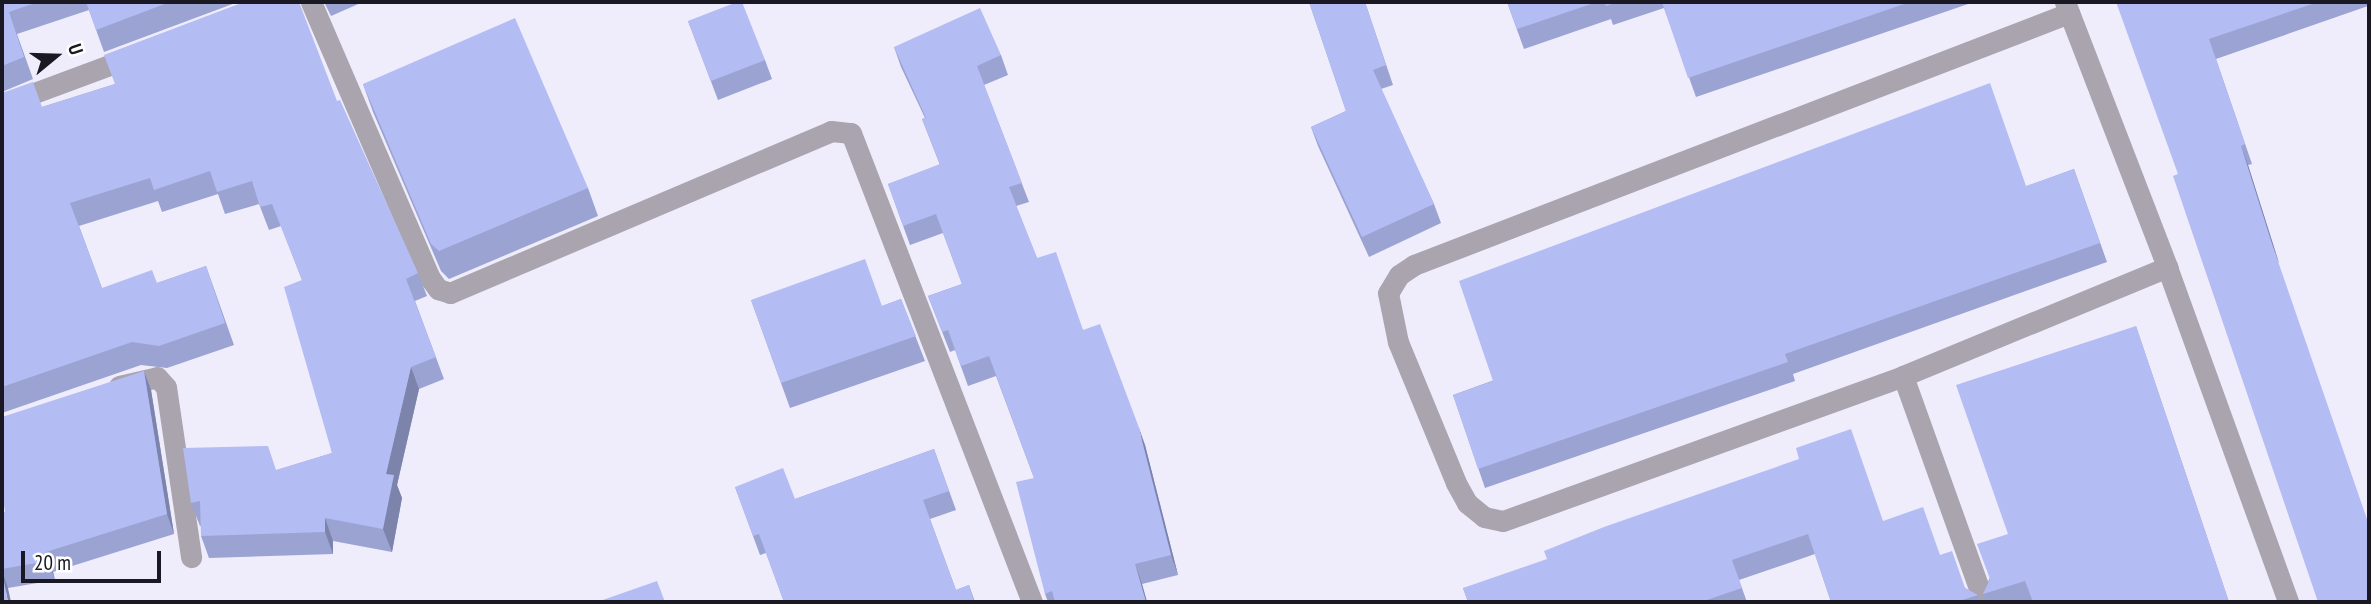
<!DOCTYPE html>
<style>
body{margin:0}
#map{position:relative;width:2371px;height:604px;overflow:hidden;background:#efecfc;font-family:"PT Sans Narrow",sans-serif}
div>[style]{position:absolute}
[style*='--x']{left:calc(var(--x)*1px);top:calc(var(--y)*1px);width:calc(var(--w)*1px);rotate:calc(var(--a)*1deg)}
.minor>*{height:21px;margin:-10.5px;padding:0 10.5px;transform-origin:10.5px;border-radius:10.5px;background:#aaa4ae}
.wall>*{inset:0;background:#9aa3d2}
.shaded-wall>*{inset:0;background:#7d84ab}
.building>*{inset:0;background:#b3bdf4}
span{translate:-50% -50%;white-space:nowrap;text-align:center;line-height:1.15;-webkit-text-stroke:5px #fff;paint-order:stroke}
.frame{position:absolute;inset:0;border:4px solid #1a1822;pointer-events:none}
.north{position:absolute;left:21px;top:21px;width:70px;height:70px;-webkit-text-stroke:5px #fff;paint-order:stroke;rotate:71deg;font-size:19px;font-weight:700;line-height:28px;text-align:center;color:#1a1822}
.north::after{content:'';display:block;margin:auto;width:24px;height:32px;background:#1a1822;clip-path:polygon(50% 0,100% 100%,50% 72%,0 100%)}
.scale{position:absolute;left:21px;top:551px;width:140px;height:32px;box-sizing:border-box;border:4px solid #1a1822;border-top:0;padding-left:9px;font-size:21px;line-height:24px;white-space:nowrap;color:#1a1822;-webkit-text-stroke:5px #fff;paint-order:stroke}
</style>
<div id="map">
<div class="minor">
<i style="--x:311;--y:2;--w:301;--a:66.7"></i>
<i style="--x:430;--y:278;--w:14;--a:54"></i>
<i style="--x:438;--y:289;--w:13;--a:18"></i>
<i style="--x:450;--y:293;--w:414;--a:-23"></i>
<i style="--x:831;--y:131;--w:20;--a:6"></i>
<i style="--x:851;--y:133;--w:503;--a:68.9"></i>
<i style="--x:2065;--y:2;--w:284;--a:68.9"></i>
<i style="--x:2167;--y:267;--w:356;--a:70.1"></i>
<i style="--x:2069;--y:13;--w:702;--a:158.96"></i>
<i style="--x:1414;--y:265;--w:18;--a:146"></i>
<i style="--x:1399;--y:275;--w:21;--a:121"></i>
<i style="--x:1388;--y:293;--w:50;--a:78.5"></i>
<i style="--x:1398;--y:342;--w:152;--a:67.6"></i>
<i style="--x:1456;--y:483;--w:23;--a:61"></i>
<i style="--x:1467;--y:503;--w:22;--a:39"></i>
<i style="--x:1484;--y:517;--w:19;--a:12"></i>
<i style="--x:1503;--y:521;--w:425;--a:-19.9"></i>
<i style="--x:1903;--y:376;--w:286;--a:-22.4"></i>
<i style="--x:2;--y:105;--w:141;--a:-20.4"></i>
<i style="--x:1903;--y:376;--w:240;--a:70.3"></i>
<i style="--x:119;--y:386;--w:39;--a:-13"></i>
<i style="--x:157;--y:377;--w:13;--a:48"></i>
<i style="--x:166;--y:387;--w:172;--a:81.6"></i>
</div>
<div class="wall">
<i style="clip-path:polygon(2px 2px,238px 2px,104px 52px,89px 10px,17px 34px,33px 79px,2px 92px)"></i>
<i style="clip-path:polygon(324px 2px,363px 2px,331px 16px)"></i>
<i style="clip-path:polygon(1309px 2px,1365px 2px,1393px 85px,1381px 89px,1434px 204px,1441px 223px,1369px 257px,1318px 146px,1311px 127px,1346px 111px)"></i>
<i style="clip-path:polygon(1507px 2px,1974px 2px,1696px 97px,1664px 8px,1613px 25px,1611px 19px,1524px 49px)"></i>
<i style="clip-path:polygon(2116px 2px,2367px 2px,2368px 6px,2216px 59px,2252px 164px,2248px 165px,2279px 263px)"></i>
<i style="clip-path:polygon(688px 21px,765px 60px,772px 79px,718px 100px)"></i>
<i style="clip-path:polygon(894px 47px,1001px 55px,1008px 75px,984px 85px,1029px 202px,1016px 206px,1037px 258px,1083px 330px,1145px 445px,1178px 575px,1142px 584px,1147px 602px,1048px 602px,1045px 594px,1034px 478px,996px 376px,968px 386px,955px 350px,950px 352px,928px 296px,962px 284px,943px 233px,910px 245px,888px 184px,940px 165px,922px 119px,925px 118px,901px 67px)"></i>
<i style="clip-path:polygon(115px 84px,337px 101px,418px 273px,427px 296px,415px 301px,444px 379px,419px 389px,397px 485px,402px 498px,392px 552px,333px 541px,333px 554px,209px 558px,201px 536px,201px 526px,200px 526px,191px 503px,277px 470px,332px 453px,302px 280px,281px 226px,269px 230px,259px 204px,225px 214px,218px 194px,162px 212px,158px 201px,79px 226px,102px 288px,157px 283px,206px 266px,234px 345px,167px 368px,141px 365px,2px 413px,2px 93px,42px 107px)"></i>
<i style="clip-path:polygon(363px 84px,588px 188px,598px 216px,449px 279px,441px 271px,373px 112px)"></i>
<i style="clip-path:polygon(2074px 169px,2107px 262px,1793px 374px,1795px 381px,1485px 488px,1453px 395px)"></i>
<i style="clip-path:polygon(901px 299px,925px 361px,790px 408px,751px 300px,882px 306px)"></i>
<i style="clip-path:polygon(2136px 326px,2229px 602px,2033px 602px,2032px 600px,2026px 602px,1986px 602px,1983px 594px,2008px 534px)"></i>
<i style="clip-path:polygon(144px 371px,151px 390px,174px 534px,53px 572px,55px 580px,8px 588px,2px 602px,2px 513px,5px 512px)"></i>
<i style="clip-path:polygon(934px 449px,956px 510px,930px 519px,956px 590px,969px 585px,975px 602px,784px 602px,766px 553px,760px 555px,735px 487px,795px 499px)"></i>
<i style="clip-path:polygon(1883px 521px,1940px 555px,1965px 588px,1978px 595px,1981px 602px,1831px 602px,1815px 554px,1739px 580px,1747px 602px,1468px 602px,1463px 588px)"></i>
</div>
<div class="shaded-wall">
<i style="clip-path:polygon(2241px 146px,2248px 165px,2279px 263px,2272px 244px)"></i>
<i style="clip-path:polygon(411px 367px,419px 389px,397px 485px,402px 498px,392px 552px,383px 529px,386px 474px)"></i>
<i style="clip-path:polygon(144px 371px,151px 390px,174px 534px,167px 514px)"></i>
<i style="clip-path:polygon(1138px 425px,1145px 445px,1178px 575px,1171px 555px)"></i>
<i style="clip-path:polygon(325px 518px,333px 541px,333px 554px,325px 532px)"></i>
<i style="clip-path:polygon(46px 552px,53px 572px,55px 580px,48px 561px)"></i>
<i style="clip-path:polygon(1135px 564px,1142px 584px,1147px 602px,1146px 602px)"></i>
<i style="clip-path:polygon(2px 571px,8px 588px,11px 602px,8px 602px)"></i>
</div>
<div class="building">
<i style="clip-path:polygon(2px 2px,38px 2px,9px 12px,24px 57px,2px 66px)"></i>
<i style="clip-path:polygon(86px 2px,170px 2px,96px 30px)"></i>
<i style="clip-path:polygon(244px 2px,299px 2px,337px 101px,340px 100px,418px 273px,406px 279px,436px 357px,411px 367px,386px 474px,394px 475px,383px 529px,325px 518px,325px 532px,201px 536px,200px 501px,191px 503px,183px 448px,268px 446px,276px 470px,332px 453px,284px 287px,302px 280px,272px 204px,260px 207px,252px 181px,217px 192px,210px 171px,154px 190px,150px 178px,70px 203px,102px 288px,152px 270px,157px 283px,206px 266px,225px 323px,159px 346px,132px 342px,2px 387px,2px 93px,33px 82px,42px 107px,115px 84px,104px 55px)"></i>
<i style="clip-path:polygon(737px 2px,742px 2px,765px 60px,711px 81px,688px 21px)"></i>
<i style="clip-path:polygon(1309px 2px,1365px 2px,1386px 65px,1373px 70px,1434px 204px,1362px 237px,1311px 127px,1346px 111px)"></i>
<i style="clip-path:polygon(1507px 2px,1597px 2px,1517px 29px)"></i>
<i style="clip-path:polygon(1605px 2px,1618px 2px,1606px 6px)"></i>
<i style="clip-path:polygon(1662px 2px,1910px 2px,1688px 78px)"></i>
<i style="clip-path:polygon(2116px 2px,2318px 2px,2209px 39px,2245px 144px,2241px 146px,2272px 244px,2369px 525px,2369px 602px,2318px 602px,2173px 176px,2178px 174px)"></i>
<i style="clip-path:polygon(980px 8px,1001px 55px,977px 66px,1022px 183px,1009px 187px,1037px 258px,1056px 252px,1083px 330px,1100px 324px,1138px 425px,1171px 555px,1135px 564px,1146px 602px,1055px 602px,1052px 591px,1045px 594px,1016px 482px,1034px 478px,989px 356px,961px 366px,948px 330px,942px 332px,928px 296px,962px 284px,936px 214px,903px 226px,888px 184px,940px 164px,922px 119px,926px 118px,894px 47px)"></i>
<i style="clip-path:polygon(515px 18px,588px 188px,439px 251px,431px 244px,363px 84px)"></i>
<i style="clip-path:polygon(1990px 83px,2026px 186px,2074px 169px,2100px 243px,1785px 354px,1788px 362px,1478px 469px,1453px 395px,1493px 381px,1459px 281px)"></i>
<i style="clip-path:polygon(865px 259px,882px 306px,901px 299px,916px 336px,781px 383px,751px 300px)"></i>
<i style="clip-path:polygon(2136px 326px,2229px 602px,2033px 602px,2025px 581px,1983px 594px,1990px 579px,1977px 544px,2008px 534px,1956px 385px)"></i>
<i style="clip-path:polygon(144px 371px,167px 514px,46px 552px,48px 561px,2px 569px,2px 513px,5px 512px,2px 490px,2px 417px)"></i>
<i style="clip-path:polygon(1851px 429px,1883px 521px,1923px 507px,1940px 555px,1952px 551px,1965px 588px,1978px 595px,1956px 602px,1831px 602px,1808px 534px,1732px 560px,1742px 588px,1701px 602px,1692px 602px,1691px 600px,1684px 602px,1468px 602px,1463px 588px,1547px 559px,1544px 551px,1604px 527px,1799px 459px,1796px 448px)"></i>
<i style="clip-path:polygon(934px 449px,949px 491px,923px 500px,956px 590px,969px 585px,974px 602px,784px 602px,759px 534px,753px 536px,735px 487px,783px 468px,795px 499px)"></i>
<i style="clip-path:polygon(2px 573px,8px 602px,2px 602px)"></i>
<i style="clip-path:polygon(657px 581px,665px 602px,597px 602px)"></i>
</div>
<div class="frame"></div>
<div class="north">U</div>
<div class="scale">20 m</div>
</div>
